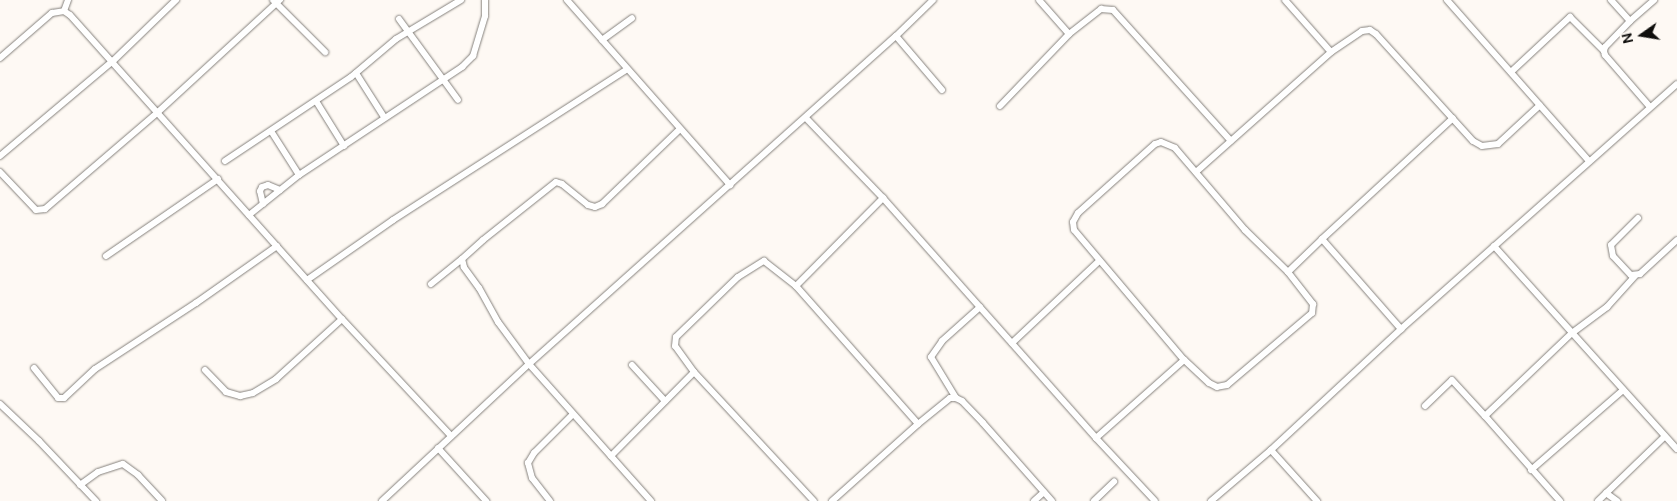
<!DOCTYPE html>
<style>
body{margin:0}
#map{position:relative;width:1677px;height:501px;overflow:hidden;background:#fef9f4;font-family:"DM Sans",sans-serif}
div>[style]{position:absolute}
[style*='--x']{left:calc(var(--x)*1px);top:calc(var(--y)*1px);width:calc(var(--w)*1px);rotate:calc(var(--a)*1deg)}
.roads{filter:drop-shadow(0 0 1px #85817c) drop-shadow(0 0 1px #85817c)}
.minor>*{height:6px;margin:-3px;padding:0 3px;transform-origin:3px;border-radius:3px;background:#fff}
span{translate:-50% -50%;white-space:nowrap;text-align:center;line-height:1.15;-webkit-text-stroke:4px #fef9f4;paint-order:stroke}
.north{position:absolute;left:1617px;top:10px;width:50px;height:50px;-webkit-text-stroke:4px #fef9f4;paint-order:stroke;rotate:257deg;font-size:14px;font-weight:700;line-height:20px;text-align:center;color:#0f0e0c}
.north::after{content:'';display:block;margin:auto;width:18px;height:22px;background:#0f0e0c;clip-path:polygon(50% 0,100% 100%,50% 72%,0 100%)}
</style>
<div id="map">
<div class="roads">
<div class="minor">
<i style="--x:273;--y:0;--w:74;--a:45"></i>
<i style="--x:567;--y:0;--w:247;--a:48.6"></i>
<i style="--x:1285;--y:0;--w:69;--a:48.5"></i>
<i style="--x:1447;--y:0;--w:215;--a:48.6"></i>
<i style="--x:1611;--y:0;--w:28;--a:48"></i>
<i style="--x:64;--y:11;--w:12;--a:-70"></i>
<i style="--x:399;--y:19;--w:100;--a:53.9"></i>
<i style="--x:1069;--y:34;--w:41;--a:-38"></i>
<i style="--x:1101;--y:9;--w:12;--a:5"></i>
<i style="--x:1113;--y:10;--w:176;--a:48"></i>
<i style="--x:896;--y:36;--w:71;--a:49.6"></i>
<i style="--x:602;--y:40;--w:37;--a:-36"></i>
<i style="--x:0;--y:58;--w:69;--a:-40.9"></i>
<i style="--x:52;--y:13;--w:12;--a:-9"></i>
<i style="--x:64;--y:11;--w:7;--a:34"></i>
<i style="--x:70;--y:15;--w:408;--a:48.2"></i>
<i style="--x:342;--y:319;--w:160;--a:47"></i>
<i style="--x:1511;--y:72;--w:81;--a:-43"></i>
<i style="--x:1570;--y:17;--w:48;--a:45"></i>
<i style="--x:356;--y:73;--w:52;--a:57.5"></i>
<i style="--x:316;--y:101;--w:53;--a:58.1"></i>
<i style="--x:1000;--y:106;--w:100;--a:-46.2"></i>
<i style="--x:1069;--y:34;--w:45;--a:-131.4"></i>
<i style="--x:1650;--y:107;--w:69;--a:-130.9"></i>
<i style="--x:1605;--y:55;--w:4;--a:-104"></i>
<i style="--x:1604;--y:51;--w:4;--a:-76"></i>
<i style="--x:1605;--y:47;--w:36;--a:-46"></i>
<i style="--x:1630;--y:21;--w:32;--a:-41"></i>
<i style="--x:806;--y:118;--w:111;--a:46.1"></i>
<i style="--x:883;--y:198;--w:321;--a:48.4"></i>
<i style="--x:1096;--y:438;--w:86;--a:46.9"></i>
<i style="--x:271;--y:131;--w:52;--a:57.5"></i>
<i style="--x:1161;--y:142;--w:15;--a:23"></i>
<i style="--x:1175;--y:148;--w:108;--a:49.5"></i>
<i style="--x:1245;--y:230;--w:60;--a:44.3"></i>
<i style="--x:1288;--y:272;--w:41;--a:52"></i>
<i style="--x:1313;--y:304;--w:9;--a:96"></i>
<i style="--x:1312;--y:313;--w:111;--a:139.7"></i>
<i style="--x:1227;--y:385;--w:10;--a:169"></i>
<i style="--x:1217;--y:387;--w:9;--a:-153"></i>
<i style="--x:1209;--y:383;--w:34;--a:-137"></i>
<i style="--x:1184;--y:360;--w:170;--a:-130.2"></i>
<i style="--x:1074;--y:230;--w:8;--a:-97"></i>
<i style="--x:1073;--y:222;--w:10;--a:-61"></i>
<i style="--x:1078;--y:213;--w:103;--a:-41.9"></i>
<i style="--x:1155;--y:144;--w:6;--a:-18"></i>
<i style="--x:0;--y:156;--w:148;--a:-40.1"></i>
<i style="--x:113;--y:61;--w:88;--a:-44.1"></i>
<i style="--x:225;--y:161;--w:151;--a:-33.7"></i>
<i style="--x:351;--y:77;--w:59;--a:-40.2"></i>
<i style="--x:396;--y:39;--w:76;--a:-31"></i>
<i style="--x:0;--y:172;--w:52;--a:46.5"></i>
<i style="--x:36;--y:210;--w:9;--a:-6"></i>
<i style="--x:45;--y:209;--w:149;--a:-40.6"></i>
<i style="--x:158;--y:112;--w:166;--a:-42.6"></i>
<i style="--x:1196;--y:172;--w:181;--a:-41.6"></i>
<i style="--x:1331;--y:52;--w:37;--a:-34"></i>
<i style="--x:1362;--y:31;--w:8;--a:-7"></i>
<i style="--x:1370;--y:30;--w:7;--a:34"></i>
<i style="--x:1376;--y:34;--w:144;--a:47.8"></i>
<i style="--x:1473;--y:141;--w:10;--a:29"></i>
<i style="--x:1482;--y:146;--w:16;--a:-7"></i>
<i style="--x:1498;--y:144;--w:57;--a:-42.9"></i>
<i style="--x:263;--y:204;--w:13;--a:-103"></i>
<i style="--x:260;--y:191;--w:4;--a:-63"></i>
<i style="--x:262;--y:187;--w:6;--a:-18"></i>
<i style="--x:268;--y:185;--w:13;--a:23"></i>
<i style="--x:249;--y:215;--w:64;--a:-38.7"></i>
<i style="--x:299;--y:175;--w:196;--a:-33.5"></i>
<i style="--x:462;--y:67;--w:16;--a:-45"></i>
<i style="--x:473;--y:56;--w:42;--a:-73.3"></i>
<i style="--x:485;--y:16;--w:16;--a:-90"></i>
<i style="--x:1638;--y:218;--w:38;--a:135"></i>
<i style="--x:1611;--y:245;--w:11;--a:80"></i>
<i style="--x:1613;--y:256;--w:26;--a:47"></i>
<i style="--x:1631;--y:275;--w:9;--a:-6"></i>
<i style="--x:1640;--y:274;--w:50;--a:-42.6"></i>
<i style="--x:1322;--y:239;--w:178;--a:-42.7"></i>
<i style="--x:1494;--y:246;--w:273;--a:48"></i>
<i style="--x:106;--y:256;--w:136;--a:-34.5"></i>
<i style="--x:1288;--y:272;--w:47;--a:-44.1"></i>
<i style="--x:1322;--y:239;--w:120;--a:48.7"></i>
<i style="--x:307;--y:280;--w:105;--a:-34.9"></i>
<i style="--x:393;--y:220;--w:278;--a:-32.8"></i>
<i style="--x:431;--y:284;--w:40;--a:-39"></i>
<i style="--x:796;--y:286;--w:124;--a:-45.3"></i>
<i style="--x:1012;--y:343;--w:120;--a:-43.3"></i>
<i style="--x:632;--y:365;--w:49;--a:47.5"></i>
<i style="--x:34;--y:368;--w:38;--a:51"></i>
<i style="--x:58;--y:398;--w:6;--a:0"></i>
<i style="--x:64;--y:398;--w:42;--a:-43.1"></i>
<i style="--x:95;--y:369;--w:121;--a:-33.2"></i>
<i style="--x:196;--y:303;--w:99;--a:-35.1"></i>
<i style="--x:205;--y:370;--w:30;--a:46"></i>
<i style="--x:226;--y:392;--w:15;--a:16"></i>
<i style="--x:240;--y:396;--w:13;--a:-13"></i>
<i style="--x:253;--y:393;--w:27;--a:-31"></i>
<i style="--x:276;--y:379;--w:89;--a:-42.3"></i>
<i style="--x:694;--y:372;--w:32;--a:-126"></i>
<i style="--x:675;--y:346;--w:9;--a:-84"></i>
<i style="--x:676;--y:337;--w:86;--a:-44.1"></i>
<i style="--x:738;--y:277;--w:31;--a:-32"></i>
<i style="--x:764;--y:261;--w:41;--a:38"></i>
<i style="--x:796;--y:286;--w:184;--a:48.5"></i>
<i style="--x:956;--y:398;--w:48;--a:-121.4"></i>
<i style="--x:931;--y:357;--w:19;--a:-55"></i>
<i style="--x:942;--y:341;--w:51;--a:-41.8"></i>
<i style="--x:0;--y:404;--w:54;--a:43.5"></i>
<i style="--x:39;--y:441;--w:83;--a:46.5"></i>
<i style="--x:1425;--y:406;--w:37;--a:-44"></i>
<i style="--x:1452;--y:380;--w:49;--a:47.5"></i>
<i style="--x:1096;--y:438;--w:118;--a:-41.6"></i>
<i style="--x:438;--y:448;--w:72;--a:47.8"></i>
<i style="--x:1271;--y:450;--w:69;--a:48"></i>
<i style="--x:611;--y:456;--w:118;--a:-45.3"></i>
<i style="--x:694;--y:372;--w:176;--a:47.1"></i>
<i style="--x:1531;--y:470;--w:122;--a:-41"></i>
<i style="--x:80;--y:485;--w:22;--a:-36"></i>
<i style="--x:98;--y:472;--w:26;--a:-18"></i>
<i style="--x:123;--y:464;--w:19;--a:36"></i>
<i style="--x:138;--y:475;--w:35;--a:47"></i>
<i style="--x:1606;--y:493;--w:14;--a:36"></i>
<i style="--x:382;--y:501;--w:201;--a:-43"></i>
<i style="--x:529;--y:364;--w:492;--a:-41.8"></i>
<i style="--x:896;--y:36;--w:52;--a:-44.2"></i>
<i style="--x:550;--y:501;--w:29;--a:-128"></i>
<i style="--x:532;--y:478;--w:16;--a:-105"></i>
<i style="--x:528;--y:463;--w:12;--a:-59"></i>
<i style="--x:534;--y:453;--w:54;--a:-45"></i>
<i style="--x:651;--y:501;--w:183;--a:-131.7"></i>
<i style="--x:529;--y:364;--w:52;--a:-126.4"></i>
<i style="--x:498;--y:322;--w:39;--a:-119"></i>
<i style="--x:479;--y:288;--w:26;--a:-126"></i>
<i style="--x:464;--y:267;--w:8;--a:-104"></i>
<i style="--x:462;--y:259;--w:28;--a:-42"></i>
<i style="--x:483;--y:240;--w:93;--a:-38.5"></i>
<i style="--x:556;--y:182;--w:6;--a:18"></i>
<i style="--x:562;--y:184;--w:33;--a:39"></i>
<i style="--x:588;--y:205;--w:7;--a:16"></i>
<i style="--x:595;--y:207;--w:8;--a:-23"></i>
<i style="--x:602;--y:204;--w:108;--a:-43.9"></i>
<i style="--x:832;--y:501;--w:115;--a:-41.8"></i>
<i style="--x:918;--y:424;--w:41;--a:-39.1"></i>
<i style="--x:950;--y:398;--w:6;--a:0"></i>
<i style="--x:956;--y:398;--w:7;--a:27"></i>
<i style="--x:962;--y:401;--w:30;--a:46"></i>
<i style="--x:983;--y:423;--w:104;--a:48.5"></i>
<i style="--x:1034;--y:501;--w:13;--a:-42"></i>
<i style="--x:1094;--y:501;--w:28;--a:-44"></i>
<i style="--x:1211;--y:501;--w:79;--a:-40.4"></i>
<i style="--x:1271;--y:450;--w:178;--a:-42.9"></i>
<i style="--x:1401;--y:329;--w:369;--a:-41.6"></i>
<i style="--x:1560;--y:501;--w:113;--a:-131.4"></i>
<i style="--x:1485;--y:416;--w:120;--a:-43.7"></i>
<i style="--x:1572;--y:333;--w:44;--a:-36.6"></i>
<i style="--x:1607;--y:307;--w:42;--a:-47.9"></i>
<i style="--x:1598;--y:501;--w:93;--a:-44.1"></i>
</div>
</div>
<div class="north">N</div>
</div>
